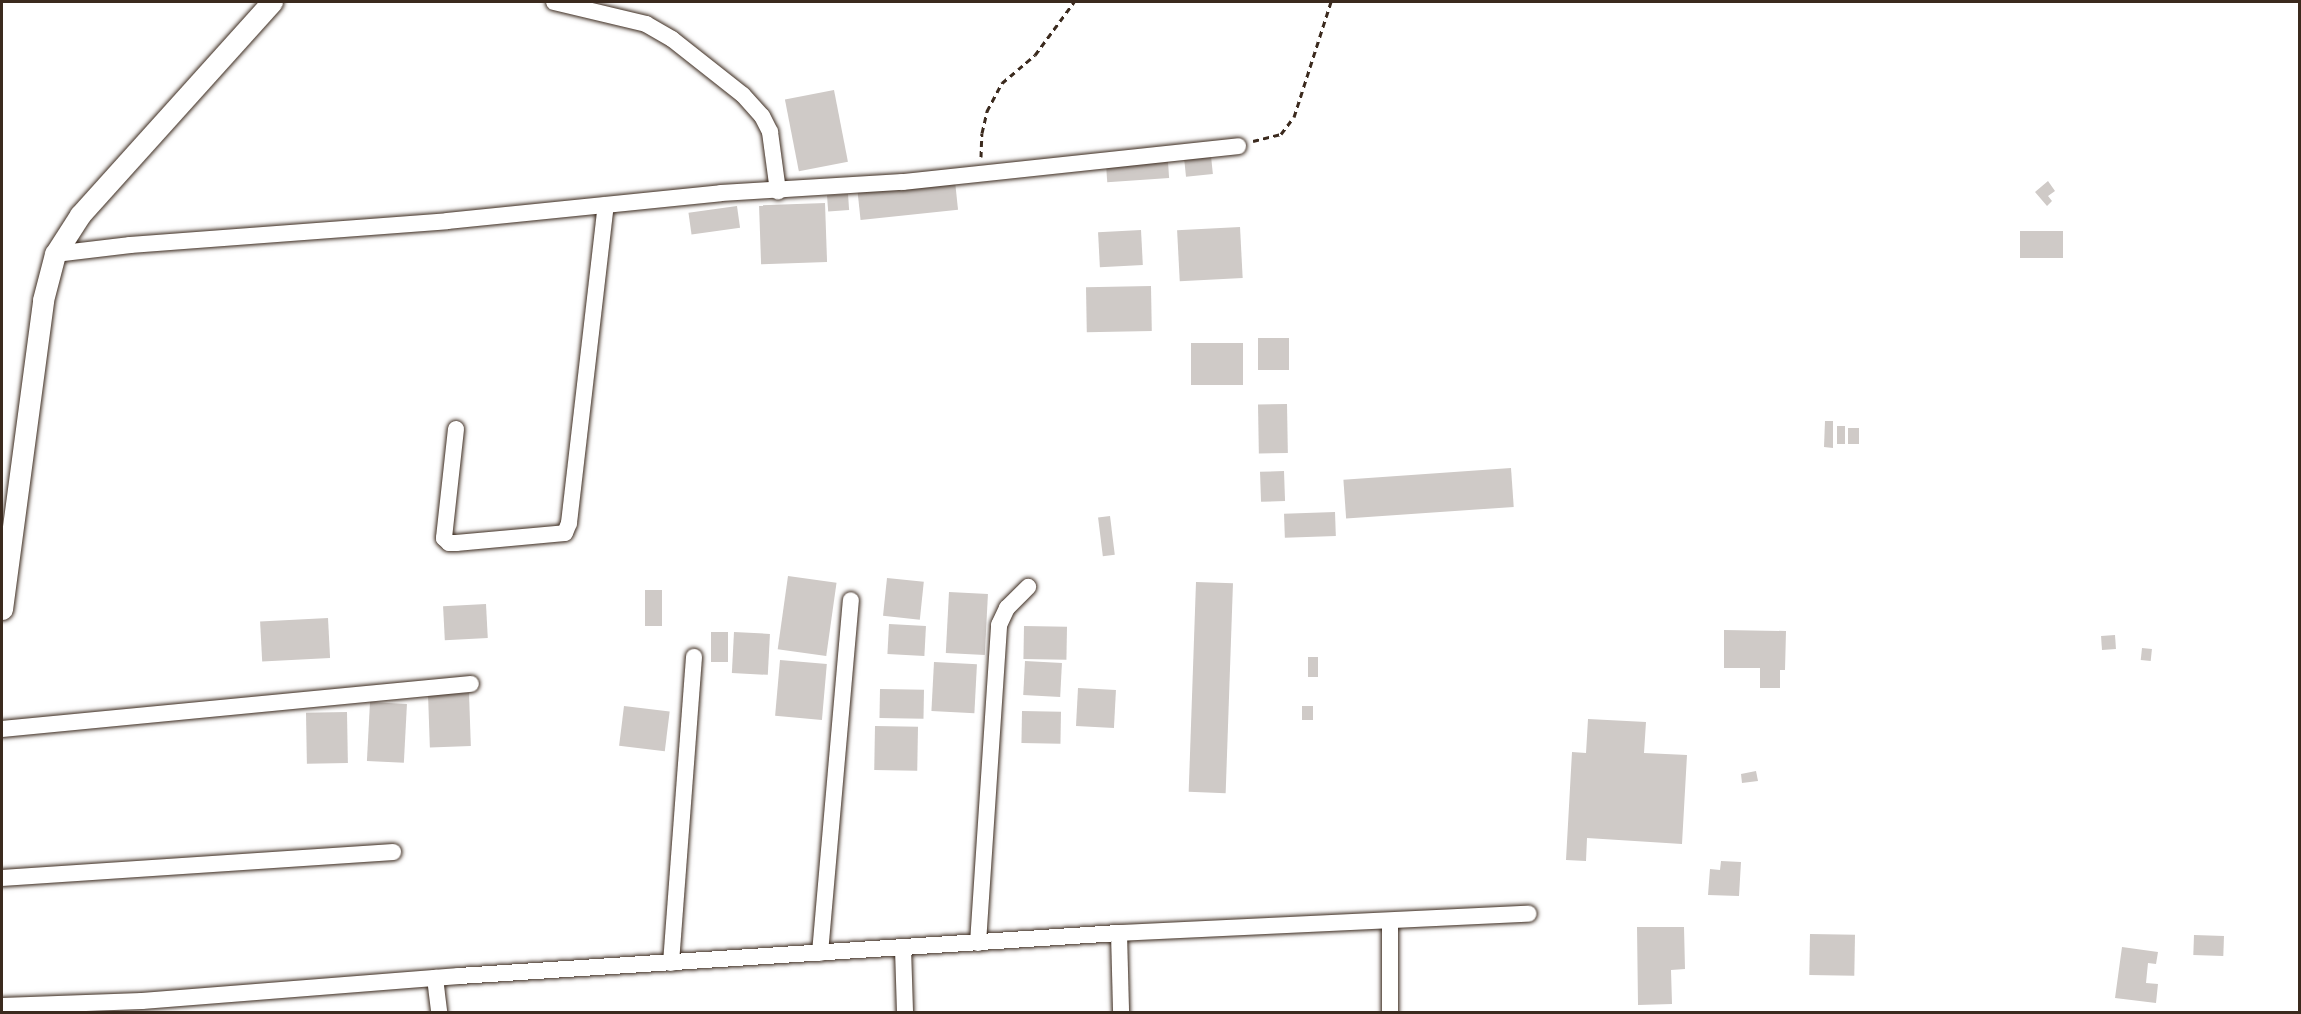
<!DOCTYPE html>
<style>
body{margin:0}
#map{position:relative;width:2301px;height:1014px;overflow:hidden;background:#fff;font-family:Pangolin,sans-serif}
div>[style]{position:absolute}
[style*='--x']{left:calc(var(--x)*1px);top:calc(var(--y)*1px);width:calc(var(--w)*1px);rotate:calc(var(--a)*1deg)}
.building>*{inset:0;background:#cfcac7;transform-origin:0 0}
.path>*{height:3px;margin-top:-1.5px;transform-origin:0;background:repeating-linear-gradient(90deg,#3b2a1e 0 6px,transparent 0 10.5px)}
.roads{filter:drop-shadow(0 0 2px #3b2a1e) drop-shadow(0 0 2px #3b2a1e)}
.minor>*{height:16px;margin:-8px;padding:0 8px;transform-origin:8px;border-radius:8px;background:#fff}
.tertiary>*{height:21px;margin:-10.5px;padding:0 10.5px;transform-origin:10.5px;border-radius:10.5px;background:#fff}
span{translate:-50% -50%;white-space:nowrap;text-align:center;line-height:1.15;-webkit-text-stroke:6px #fff;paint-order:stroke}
.frame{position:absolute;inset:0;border:3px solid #3b2a1e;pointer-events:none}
</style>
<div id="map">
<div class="building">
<i style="left:834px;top:90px;width:73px;height:50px;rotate:79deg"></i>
<i style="left:1211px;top:156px;width:18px;height:27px;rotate:84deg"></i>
<i style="left:1168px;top:162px;width:16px;height:62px;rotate:86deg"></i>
<i style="left:955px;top:181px;width:29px;height:98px;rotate:84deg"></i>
<i style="clip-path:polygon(2048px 181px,2055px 191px,2048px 196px,2052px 201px,2047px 206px,2035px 192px)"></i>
<i style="left:848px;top:194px;width:16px;height:21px;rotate:86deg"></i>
<i style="left:825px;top:203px;width:59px;height:66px;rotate:88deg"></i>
<i style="left:737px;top:206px;width:22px;height:49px;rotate:82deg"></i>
<i style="left:1240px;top:227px;width:51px;height:63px;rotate:87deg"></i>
<i style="left:1141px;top:230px;width:35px;height:43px;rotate:87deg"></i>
<i style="left:2020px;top:231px;width:43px;height:27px"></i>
<i style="left:1151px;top:286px;width:45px;height:65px;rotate:89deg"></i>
<i style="left:1258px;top:338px;width:31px;height:32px"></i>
<i style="left:1191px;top:343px;width:52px;height:42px"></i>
<i style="left:1287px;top:404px;width:49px;height:29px;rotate:89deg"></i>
<i style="clip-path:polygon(1825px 421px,1833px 421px,1833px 448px,1824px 447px)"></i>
<i style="left:1837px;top:426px;width:8px;height:18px"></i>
<i style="left:1848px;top:428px;width:11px;height:16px"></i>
<i style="left:1511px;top:468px;width:39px;height:168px;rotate:86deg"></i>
<i style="left:1284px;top:471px;width:30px;height:24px;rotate:88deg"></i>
<i style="left:1335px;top:512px;width:24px;height:51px;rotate:88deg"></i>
<i style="left:1110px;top:516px;width:39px;height:12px;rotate:83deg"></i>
<i style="left:788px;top:576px;width:49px;height:74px;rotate:8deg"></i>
<i style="left:887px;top:578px;width:37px;height:38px;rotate:6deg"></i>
<i style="left:1196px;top:582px;width:37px;height:210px;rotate:2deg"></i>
<i style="left:645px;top:590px;width:17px;height:36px"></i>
<i style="left:949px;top:592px;width:39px;height:61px;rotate:3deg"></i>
<i style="left:486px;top:604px;width:34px;height:43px;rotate:87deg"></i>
<i style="left:328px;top:618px;width:40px;height:68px;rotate:87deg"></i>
<i style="left:889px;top:624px;width:37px;height:30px;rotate:3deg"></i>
<i style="left:1024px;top:626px;width:43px;height:33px;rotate:1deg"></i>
<i style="clip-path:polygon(1724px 630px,1786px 631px,1785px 670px,1780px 670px,1780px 688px,1760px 688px,1760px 668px,1724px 668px)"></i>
<i style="left:711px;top:632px;width:17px;height:30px"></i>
<i style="left:734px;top:632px;width:36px;height:41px;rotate:3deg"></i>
<i style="left:2115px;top:635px;width:14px;height:14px;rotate:86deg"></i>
<i style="left:2142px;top:648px;width:10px;height:12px;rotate:6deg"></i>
<i style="left:1308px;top:657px;width:10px;height:20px"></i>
<i style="left:780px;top:660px;width:47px;height:56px;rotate:5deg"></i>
<i style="left:1025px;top:661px;width:37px;height:34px;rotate:3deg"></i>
<i style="left:934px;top:662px;width:43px;height:49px;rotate:3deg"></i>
<i style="left:1078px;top:688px;width:38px;height:38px;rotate:3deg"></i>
<i style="left:880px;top:689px;width:44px;height:29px;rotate:1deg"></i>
<i style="left:469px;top:693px;width:53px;height:41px;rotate:88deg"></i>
<i style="left:370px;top:702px;width:37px;height:59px;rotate:3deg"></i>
<i style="left:624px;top:706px;width:46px;height:40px;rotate:7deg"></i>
<i style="left:1302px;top:706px;width:11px;height:14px"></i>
<i style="left:1022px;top:711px;width:39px;height:32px;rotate:1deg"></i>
<i style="left:347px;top:712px;width:51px;height:41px;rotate:89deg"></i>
<i style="clip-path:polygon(1588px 719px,1646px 722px,1644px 753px,1687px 755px,1682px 844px,1587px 838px,1586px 861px,1566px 860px,1572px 752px,1586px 753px)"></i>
<i style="left:875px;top:726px;width:43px;height:44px;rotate:1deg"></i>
<i style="clip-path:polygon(1756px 771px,1758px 781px,1742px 783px,1741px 774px)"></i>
<i style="clip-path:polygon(1721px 861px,1741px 862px,1739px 896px,1708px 895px,1710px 869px,1720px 870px)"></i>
<i style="clip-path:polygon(1637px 927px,1684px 927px,1685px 969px,1671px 970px,1672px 1004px,1638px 1005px)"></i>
<i style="left:1810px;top:934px;width:45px;height:41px;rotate:1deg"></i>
<i style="left:2194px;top:935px;width:30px;height:20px;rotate:2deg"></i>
<i style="clip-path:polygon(2122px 947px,2158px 952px,2156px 964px,2148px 963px,2146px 983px,2158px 984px,2156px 1003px,2115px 998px)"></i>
</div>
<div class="path">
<i style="--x:1253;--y:141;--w:29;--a:-14"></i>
<i style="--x:1281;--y:134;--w:21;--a:-53"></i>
<i style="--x:1294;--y:117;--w:121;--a:-72.2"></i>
<i style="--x:981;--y:157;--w:24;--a:-88"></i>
<i style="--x:982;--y:133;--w:23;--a:-77"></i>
<i style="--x:987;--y:111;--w:32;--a:-62"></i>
<i style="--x:1002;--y:83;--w:43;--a:-40.3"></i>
<i style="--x:1035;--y:55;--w:66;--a:-53.7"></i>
</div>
<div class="roads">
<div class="minor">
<i style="--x:554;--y:2;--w:95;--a:13.4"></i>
<i style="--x:646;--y:24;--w:30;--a:30"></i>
<i style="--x:672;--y:39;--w:90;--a:38.3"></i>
<i style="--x:743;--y:95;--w:28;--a:48"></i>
<i style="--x:762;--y:116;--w:18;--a:63"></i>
<i style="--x:770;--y:132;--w:60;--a:82.3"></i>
<i style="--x:55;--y:254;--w:76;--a:-6.8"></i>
<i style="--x:130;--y:245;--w:318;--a:-4.3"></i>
<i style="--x:447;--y:221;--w:275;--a:-5.8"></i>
<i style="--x:721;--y:193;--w:182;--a:-3.5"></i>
<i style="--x:903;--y:182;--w:337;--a:-6.1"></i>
<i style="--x:456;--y:429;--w:110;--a:96.3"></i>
<i style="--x:444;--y:538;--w:7;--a:45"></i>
<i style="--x:449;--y:543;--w:7;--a:0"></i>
<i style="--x:456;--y:543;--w:109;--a:-5.2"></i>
<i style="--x:565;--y:533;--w:11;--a:-68"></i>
<i style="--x:569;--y:523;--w:320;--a:-83.4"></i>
<i style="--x:2;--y:729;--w:471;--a:-5.5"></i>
<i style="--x:2;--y:878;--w:392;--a:-3.8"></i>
<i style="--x:1390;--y:922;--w:90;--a:90"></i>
<i style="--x:1119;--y:933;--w:79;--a:88.5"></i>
<i style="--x:978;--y:943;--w:319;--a:-86.2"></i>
<i style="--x:999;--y:625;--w:19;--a:-65"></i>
<i style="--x:1007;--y:608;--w:30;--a:-45"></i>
<i style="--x:903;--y:948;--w:64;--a:88.2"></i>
<i style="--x:820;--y:953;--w:354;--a:-85"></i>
<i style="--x:671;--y:963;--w:307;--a:-85.7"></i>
<i style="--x:435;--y:978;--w:34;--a:83"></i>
<i style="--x:2;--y:1006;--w:140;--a:-2"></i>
<i style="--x:142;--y:1001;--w:318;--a:-4.5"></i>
<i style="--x:459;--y:976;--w:661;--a:-3.73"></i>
<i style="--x:1119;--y:933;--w:410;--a:-2.7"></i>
</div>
<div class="tertiary">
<i style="--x:2;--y:609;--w:312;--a:-82.4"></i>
<i style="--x:43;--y:300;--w:48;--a:-75.4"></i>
<i style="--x:55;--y:254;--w:46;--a:-57.3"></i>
<i style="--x:80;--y:215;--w:287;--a:-48"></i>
</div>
</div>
<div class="frame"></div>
</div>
